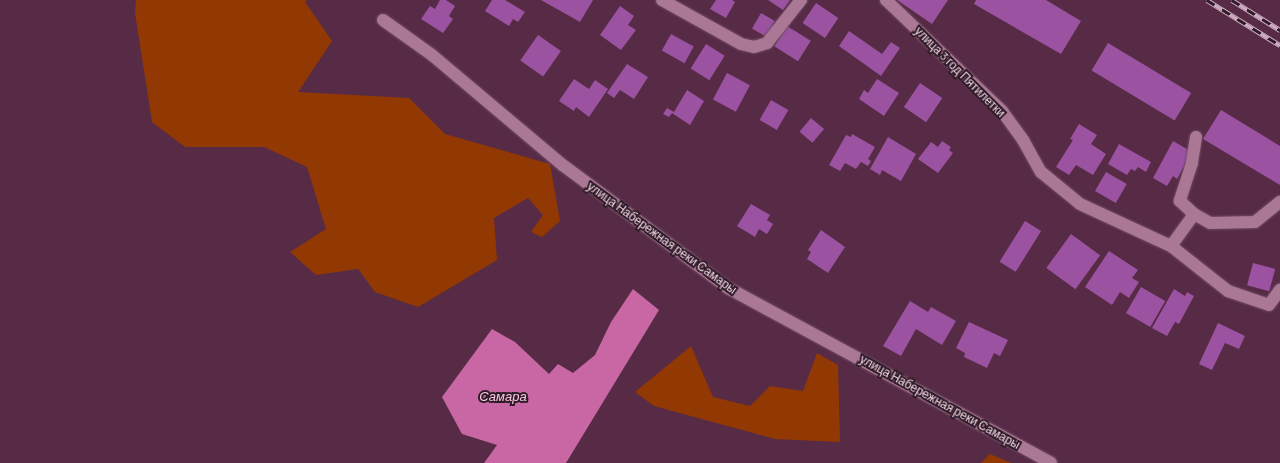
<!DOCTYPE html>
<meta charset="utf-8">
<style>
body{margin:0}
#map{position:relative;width:1280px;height:463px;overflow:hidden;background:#572b46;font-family:Barlow,sans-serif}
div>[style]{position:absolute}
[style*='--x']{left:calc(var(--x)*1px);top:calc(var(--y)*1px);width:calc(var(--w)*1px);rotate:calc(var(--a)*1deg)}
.green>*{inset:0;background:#923802}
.water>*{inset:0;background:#c867a3}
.building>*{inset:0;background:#9a52a1;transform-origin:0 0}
.roads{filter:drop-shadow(0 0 1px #724c65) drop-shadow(0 0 1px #724c65)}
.minor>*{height:12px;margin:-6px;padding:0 6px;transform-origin:6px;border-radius:6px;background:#aa7794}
.rail>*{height:4.5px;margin-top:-2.25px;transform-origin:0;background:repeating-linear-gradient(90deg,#301c28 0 9px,#ceadc0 0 18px);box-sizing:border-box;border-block:1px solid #ceadc0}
span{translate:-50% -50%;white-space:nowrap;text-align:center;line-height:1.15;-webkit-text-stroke:4px #301c28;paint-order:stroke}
.street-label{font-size:12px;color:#f4d7e7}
.water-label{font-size:13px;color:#fdc9e6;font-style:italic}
</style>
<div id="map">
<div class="green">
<i style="clip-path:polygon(136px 0,307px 0,305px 2px,332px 41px,298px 92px,409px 98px,445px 134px,550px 164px,560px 221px,542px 237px,531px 232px,543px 215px,528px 198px,494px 218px,497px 260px,418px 307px,375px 292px,358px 269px,316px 275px,290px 252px,326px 229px,307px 167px,264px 147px,185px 147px,152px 122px,135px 13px)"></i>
<i style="clip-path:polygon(691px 346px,713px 397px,750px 406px,770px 386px,803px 391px,817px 353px,838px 365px,840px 442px,775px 439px,654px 406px,635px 392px)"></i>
<i style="clip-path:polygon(990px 454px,1011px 463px,981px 463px)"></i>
</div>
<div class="water">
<i style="clip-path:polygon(633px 289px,659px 310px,566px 463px,484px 463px,497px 445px,462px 434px,442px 397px,492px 329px,515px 342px,549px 374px,558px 364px,573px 373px,595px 355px,611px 322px)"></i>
</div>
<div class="building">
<i style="clip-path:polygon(440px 0,446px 0,455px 6px,449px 16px,453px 19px,443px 33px,421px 19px,430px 6px,435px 9px)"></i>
<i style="clip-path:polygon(492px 0,505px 0,525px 12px,518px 22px,513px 19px,509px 26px,485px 11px)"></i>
<i style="clip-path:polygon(541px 0,593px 0,580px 22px)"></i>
<i style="clip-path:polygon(716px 0,732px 0,735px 2px,726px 18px,710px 9px)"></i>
<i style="clip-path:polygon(768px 0,790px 0,783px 10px)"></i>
<i style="clip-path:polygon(897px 0,948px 0,932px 24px)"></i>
<i style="clip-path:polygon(976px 0,1046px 0,1081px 21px,1061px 54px,974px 4px)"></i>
<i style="left:816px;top:3px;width:27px;height:24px;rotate:34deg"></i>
<i style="clip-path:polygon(620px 6px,634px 16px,628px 25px,636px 30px,621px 50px,600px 35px)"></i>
<i style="left:761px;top:13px;width:16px;height:18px;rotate:30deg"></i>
<i style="left:787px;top:26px;width:28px;height:24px;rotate:32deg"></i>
<i style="clip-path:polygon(849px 31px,882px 54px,891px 42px,900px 48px,881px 76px,839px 46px)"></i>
<i style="left:671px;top:34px;width:26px;height:19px;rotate:29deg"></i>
<i style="left:538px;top:35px;width:28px;height:31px;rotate:35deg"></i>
<i style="left:1108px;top:43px;width:97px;height:32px;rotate:31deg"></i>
<i style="left:706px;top:44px;width:22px;height:29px;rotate:32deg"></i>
<i style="clip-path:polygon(627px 64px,648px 77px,634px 99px,620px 90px,614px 98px,607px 93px)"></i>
<i style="left:727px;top:73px;width:26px;height:30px;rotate:28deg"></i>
<i style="clip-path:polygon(574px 79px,589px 89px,595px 80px,608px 89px,589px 117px,576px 107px,574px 111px,559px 101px)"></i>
<i style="clip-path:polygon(877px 79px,899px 93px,884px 116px,859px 99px,864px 90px,868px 93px)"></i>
<i style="left:920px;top:83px;width:27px;height:29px;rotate:34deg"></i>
<i style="clip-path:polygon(687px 90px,704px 101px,690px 125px,672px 113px,669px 117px,663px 114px,667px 108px,674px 112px)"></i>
<i style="left:771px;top:100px;width:20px;height:23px;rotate:30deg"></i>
<i style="clip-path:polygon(1221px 110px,1280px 146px,1280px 185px,1203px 139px)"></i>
<i style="left:811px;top:118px;width:17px;height:18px;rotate:40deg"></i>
<i style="clip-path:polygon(1079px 124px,1097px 135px,1091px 144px,1106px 154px,1093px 175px,1076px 165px,1069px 175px,1056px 167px,1073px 140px,1070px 139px)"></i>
<i style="clip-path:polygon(852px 134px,875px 147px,868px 159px,871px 161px,868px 166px,861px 162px,856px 169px,845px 163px,840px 171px,829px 165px,846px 135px,851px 137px)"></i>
<i style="clip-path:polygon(888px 137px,916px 154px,901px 181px,882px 170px,880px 175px,870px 169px)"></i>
<i style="clip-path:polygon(942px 141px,951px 147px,949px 150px,953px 153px,938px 173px,918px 159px,931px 142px,938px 147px)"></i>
<i style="clip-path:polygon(1173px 141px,1192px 152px,1177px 179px,1173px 176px,1167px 186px,1153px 178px)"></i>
<i style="clip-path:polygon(1119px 144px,1151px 162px,1146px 172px,1138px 167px,1135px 171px,1131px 169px,1127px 175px,1108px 164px)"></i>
<i style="left:1106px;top:172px;width:24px;height:22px;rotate:30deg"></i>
<i style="clip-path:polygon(751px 204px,770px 215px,767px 220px,773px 224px,767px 234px,759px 229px,755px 237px,737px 226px)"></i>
<i style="left:1025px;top:221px;width:19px;height:48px;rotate:32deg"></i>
<i style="clip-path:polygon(821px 230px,845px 247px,828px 273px,807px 259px,811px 252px,808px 250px)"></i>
<i style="left:1071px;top:234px;width:36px;height:42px;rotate:36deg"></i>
<i style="clip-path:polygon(1109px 251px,1138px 270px,1132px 278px,1139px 282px,1129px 298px,1120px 292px,1112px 305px,1085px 287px)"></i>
<i style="left:1253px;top:263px;width:23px;height:23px;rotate:15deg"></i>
<i style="left:1141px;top:287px;width:28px;height:30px;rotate:30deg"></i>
<i style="clip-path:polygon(1174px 289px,1185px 296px,1187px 292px,1194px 296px,1179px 324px,1175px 322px,1167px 336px,1152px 328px)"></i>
<i style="clip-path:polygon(910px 301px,928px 312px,931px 307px,956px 321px,942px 345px,916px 329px,901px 356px,883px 346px)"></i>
<i style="clip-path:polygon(969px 322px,1008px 340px,1000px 356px,994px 353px,987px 368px,964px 357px,965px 353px,956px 348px)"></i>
<i style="clip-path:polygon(1218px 323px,1245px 336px,1239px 349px,1225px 343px,1212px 370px,1199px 364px)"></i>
</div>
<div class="roads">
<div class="minor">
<i style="--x:662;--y:0;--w:90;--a:29.1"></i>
<i style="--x:741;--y:44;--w:13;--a:13"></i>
<i style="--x:754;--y:47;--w:14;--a:-17"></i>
<i style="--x:767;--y:43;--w:55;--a:-51.7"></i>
<i style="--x:886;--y:0;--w:161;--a:43.7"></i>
<i style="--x:1002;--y:111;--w:36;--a:54"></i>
<i style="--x:1023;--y:140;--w:37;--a:61"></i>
<i style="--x:1041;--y:172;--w:50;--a:39.4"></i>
<i style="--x:1080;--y:204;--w:100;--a:24.8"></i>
<i style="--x:1171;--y:246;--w:73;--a:38.3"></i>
<i style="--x:1228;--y:291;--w:43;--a:18.9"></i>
<i style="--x:1269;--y:305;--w:19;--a:-54"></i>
<i style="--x:383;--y:20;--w:60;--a:35.5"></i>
<i style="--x:432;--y:55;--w:172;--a:40.1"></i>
<i style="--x:564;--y:166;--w:204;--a:36.6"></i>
<i style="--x:728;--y:288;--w:367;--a:28.4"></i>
<i style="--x:1196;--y:137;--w:26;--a:99"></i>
<i style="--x:1192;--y:163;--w:40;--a:108"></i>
<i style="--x:1180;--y:201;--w:19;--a:43"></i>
<i style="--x:1194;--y:214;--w:18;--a:29"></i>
<i style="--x:1210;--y:223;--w:45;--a:-1.3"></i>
<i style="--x:1255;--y:222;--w:32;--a:-39"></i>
<i style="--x:1171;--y:246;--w:39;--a:-54"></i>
</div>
</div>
<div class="rail">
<i style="--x:1207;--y:0;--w:86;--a:31.7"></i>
<i style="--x:1232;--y:0;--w:57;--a:32"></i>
</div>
<div class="street-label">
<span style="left:960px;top:72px;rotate:45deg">улица 3 год Пятилетки</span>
<span style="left:662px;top:238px;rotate:36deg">улица Набережная реки Самары</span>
<span style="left:940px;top:402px;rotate:29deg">улица Набережная реки Самары</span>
</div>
<div class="water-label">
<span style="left:503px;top:396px">Самара</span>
</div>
</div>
